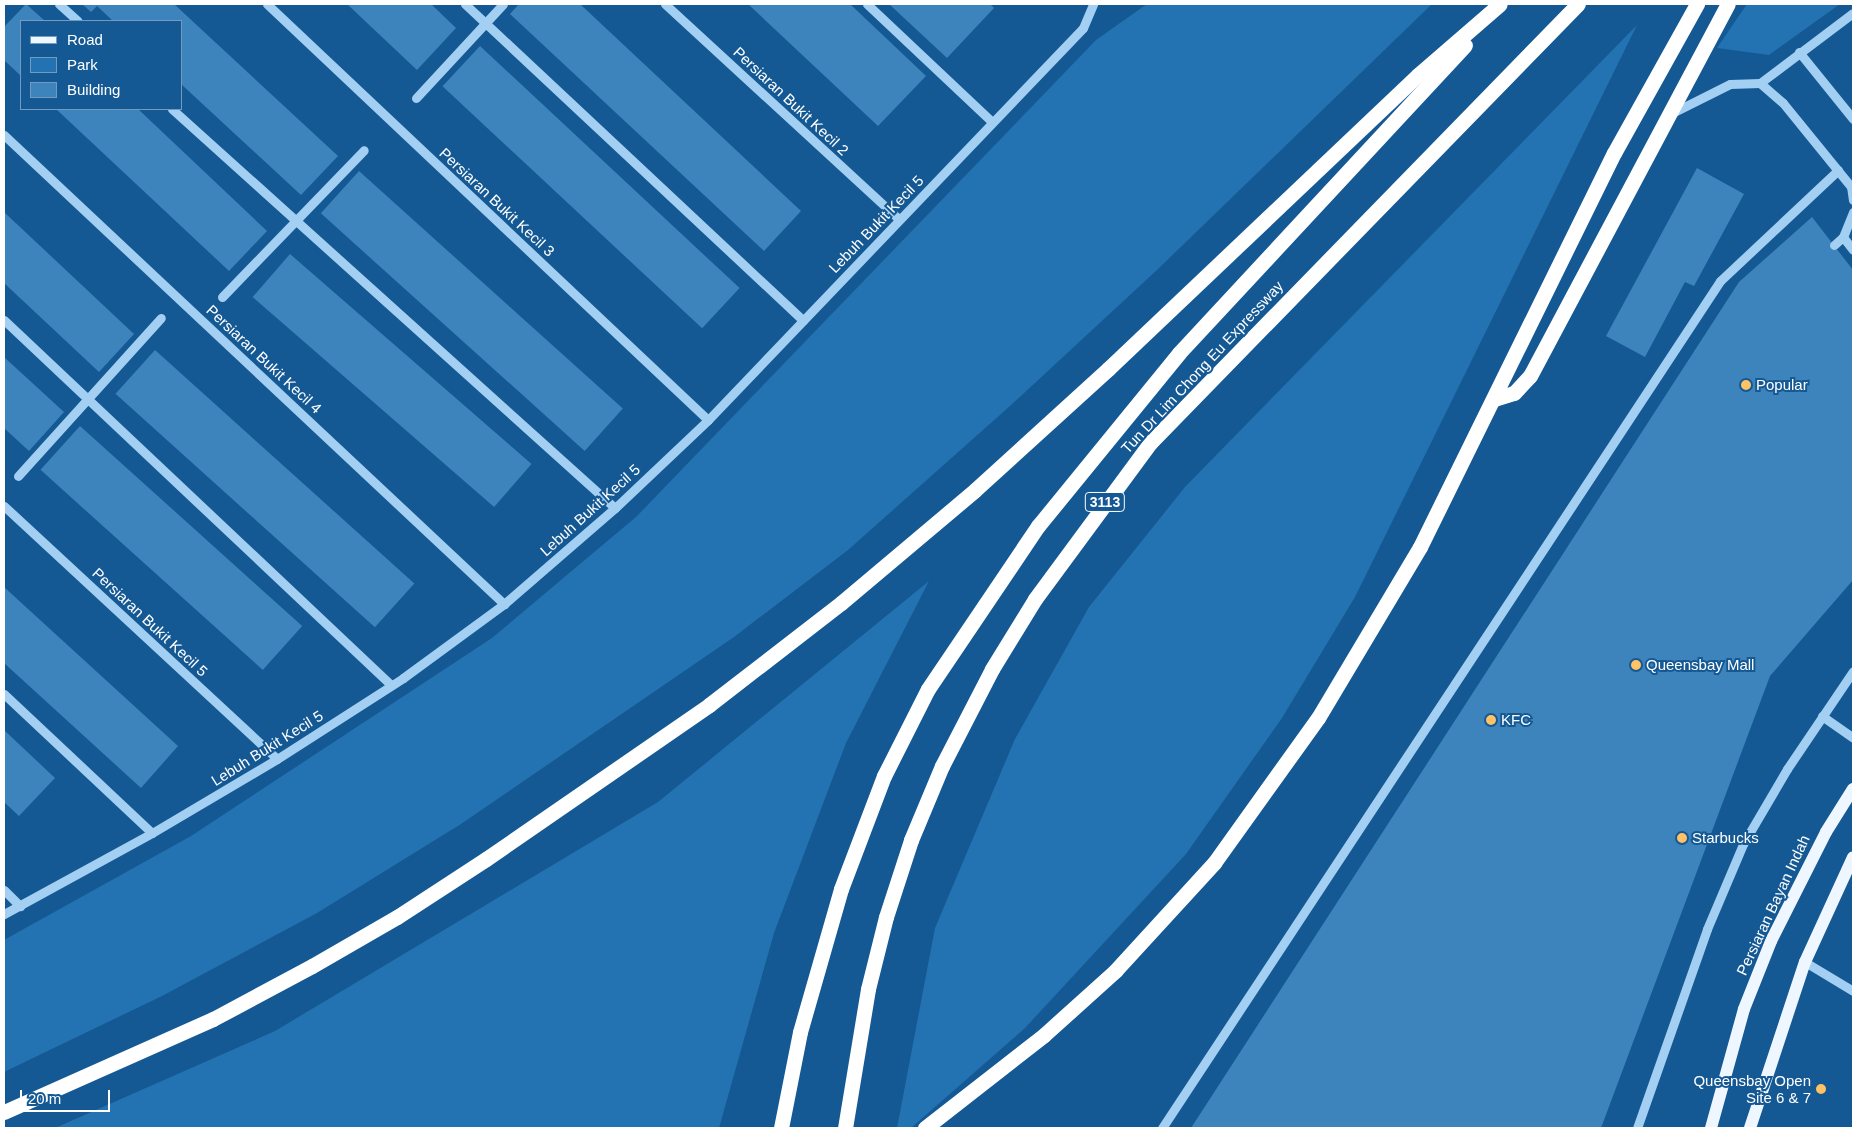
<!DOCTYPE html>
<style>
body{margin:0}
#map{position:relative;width:1857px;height:1132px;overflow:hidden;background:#145994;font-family:Helvetica,sans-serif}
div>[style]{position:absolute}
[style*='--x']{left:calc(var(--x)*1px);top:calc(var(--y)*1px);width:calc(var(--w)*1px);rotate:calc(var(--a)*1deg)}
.green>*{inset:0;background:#2372b1}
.building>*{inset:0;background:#3d83bc;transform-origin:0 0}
.minor>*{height:9px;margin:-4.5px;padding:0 4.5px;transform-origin:4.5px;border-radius:4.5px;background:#a3cff2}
.major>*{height:12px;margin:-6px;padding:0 6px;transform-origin:6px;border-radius:6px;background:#eef6ff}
.highway>*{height:15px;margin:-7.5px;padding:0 7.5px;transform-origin:7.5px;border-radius:7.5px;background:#fff}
.dots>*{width:14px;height:14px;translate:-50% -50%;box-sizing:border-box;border:2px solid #145994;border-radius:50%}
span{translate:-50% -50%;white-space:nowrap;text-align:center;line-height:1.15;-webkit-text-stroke:4px #145994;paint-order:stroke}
.shield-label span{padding:1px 4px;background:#145994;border:1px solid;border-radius:4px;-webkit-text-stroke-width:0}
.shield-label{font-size:14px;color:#fff;font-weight:700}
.street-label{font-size:15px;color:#fff}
.poi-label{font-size:15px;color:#fff}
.left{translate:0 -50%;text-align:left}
.right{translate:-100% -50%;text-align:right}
.frame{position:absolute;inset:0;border:5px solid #fff;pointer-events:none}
.legend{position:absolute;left:20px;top:20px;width:162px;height:90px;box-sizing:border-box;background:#145994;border:1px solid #729bbf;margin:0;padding:6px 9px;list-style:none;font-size:15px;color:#fff}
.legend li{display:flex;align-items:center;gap:10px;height:25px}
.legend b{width:25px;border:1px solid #729bbf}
.scale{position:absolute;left:20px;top:1090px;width:90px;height:22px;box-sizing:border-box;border:2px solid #fff;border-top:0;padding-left:6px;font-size:15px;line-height:18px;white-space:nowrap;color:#fff;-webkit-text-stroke:4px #145994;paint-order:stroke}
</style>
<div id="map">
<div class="green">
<i style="clip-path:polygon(1147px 4px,1432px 4px,1157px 270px,1010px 406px,848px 550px,734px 637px,461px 824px,317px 913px,162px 996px,4px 1072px,4px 940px,191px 836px,492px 638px,636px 517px,1096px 40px)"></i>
<i style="clip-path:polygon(1747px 4px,1840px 4px,1769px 55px,1717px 48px)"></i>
<i style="clip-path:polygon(1637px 25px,1355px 597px,1282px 718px,1186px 854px,1025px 1028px,911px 1128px,897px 1128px,935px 928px,1015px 739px,1089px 607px,1185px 487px)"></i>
<i style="clip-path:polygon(929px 581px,846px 743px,774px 933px,719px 1128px,55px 1128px,275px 1031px,658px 802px)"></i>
</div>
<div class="building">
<i style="clip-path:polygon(26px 4px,45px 21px,21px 21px,21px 76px,4px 60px,4px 27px)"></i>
<i style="clip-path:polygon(82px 4px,174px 4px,338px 156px,301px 195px,181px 84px,181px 21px,113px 21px,97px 6px,91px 12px)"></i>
<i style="clip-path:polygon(347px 4px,431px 4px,456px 28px,417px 70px)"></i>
<i style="clip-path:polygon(519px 4px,580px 4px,801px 211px,764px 251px,510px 14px)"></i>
<i style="clip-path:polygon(748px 4px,850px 4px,926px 76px,878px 126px)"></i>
<i style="clip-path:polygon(889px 4px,990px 4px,994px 8px,947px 58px)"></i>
<i style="left:480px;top:46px;width:355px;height:55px;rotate:43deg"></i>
<i style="clip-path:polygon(56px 109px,138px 109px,267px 231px,229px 271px)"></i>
<i style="clip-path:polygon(1697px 168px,1744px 194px,1694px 286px,1685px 282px,1645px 357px,1606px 336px)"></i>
<i style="left:359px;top:171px;width:355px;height:57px;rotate:42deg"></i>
<i style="clip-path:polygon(4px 212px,134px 334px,99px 372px,4px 283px)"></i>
<i style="clip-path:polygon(1812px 217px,1853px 270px,1853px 580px,1770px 676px,1601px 1128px,1191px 1128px,1739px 282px)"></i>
<i style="left:290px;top:254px;width:320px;height:57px;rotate:41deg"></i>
<i style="left:155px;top:350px;width:349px;height:59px;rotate:42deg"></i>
<i style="clip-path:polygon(4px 357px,64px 412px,29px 451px,4px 428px)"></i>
<i style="left:80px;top:426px;width:299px;height:59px;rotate:42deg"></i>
<i style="clip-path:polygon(4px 587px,178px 746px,141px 788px,4px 663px)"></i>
<i style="clip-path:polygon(4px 730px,55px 778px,19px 816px,4px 802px)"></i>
</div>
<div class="minor">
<i style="--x:59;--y:4;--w:25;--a:42"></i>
<i style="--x:267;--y:4;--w:606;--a:43.33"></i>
<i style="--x:465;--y:4;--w:463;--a:43.1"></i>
<i style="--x:665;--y:4;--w:318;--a:42.6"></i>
<i style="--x:867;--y:4;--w:172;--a:43.3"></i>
<i style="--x:1799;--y:52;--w:86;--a:51.1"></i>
<i style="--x:1760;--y:83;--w:116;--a:-37"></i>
<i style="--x:416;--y:98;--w:128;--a:-47.2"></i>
<i style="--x:172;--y:109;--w:596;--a:42.01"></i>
<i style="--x:1672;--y:113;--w:65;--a:-26.6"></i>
<i style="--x:1730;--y:84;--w:30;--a:-2"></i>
<i style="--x:1760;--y:83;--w:30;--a:41"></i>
<i style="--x:1783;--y:103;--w:111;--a:50.9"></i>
<i style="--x:4;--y:135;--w:686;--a:43.17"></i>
<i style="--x:1851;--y:186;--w:14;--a:82"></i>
<i style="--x:1843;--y:237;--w:16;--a:52"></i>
<i style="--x:1834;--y:245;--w:12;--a:-42"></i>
<i style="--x:1843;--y:237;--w:27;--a:-68"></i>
<i style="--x:222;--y:297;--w:204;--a:-46"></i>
<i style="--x:4;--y:320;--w:532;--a:43.32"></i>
<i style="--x:18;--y:476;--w:213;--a:-47.9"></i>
<i style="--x:4;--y:506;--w:372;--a:42.8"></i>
<i style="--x:4;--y:694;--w:203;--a:43.2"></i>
<i style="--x:1822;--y:716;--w:38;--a:35"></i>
<i style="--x:4;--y:890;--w:23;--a:45"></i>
<i style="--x:4;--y:914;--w:169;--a:-28.7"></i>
<i style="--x:152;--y:833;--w:145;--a:-30.6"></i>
<i style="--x:277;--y:759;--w:150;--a:-32.7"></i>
<i style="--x:403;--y:678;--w:125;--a:-36.2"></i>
<i style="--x:504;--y:604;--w:147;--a:-40.9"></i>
<i style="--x:615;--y:508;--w:128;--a:-43.4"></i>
<i style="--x:708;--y:420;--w:542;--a:-46.27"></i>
<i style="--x:1083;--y:28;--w:26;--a:-67"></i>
<i style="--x:1805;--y:962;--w:56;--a:31.1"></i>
<i style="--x:1162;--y:1128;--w:1014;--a:-56.62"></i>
<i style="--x:1720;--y:281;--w:162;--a:-43.2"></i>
<i style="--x:1637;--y:1128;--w:211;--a:-70.6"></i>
<i style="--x:1707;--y:929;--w:92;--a:-67"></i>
<i style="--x:1743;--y:844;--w:87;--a:-59.6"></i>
<i style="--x:1787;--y:769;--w:118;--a:-56"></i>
</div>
<div class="major">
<i style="--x:1711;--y:1128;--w:123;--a:-74.5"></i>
<i style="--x:1744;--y:1009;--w:73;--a:-68.3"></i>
<i style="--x:1771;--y:941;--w:122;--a:-63.2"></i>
<i style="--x:1826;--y:832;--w:51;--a:-57.9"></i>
<i style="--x:1750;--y:1128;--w:175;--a:-71.7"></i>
<i style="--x:1805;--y:962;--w:115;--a:-65.4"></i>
</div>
<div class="highway">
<i style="--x:1494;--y:399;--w:21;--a:-17"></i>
<i style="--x:1514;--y:393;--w:23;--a:-47"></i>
<i style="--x:1530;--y:376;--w:421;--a:-62"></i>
<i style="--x:4;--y:1112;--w:229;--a:-24"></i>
<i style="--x:213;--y:1019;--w:112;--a:-28.2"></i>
<i style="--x:312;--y:966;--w:98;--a:-30"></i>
<i style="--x:397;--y:917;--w:106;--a:-33.1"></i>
<i style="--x:486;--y:859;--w:271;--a:-34.6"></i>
<i style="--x:709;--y:705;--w:167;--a:-37.7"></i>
<i style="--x:841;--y:603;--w:175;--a:-40.1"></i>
<i style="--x:975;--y:490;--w:180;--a:-42.3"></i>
<i style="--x:1108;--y:369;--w:427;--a:-43.5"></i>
<i style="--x:1418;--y:75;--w:108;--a:-40.9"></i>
<i style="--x:781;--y:1128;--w:98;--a:-78.8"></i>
<i style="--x:800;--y:1032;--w:149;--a:-74"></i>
<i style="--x:841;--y:889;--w:121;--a:-69.2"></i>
<i style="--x:884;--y:776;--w:97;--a:-63.2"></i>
<i style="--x:928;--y:689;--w:197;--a:-56"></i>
<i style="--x:1038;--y:526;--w:223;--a:-50.8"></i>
<i style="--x:1179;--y:353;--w:420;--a:-47.1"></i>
<i style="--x:845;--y:1128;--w:141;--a:-80.6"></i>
<i style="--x:868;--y:989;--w:74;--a:-76"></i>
<i style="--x:886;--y:917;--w:81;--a:-72"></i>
<i style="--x:911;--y:840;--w:80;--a:-67.3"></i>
<i style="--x:942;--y:766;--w:109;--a:-62.7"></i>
<i style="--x:992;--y:669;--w:82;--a:-58.4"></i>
<i style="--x:1035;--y:599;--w:194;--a:-53.6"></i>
<i style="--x:1150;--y:443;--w:613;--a:-45.73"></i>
<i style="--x:925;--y:1128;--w:151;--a:-38"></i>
<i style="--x:1044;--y:1035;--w:96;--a:-42"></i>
<i style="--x:1115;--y:971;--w:147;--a:-47.5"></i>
<i style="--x:1214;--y:863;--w:178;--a:-54.4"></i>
<i style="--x:1318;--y:718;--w:199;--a:-59.2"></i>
<i style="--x:1420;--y:547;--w:439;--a:-63.8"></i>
<i style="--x:1614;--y:153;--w:171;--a:-60.9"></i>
</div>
<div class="dots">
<i style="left:1746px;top:385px;background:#ffc264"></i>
<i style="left:1636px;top:665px;background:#ffc264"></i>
<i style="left:1491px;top:720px;background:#ffc264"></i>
<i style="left:1682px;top:838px;background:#ffc264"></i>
<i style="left:1821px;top:1089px;background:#ffc264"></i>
</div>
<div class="shield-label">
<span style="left:1105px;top:502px">3113</span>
</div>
<div class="street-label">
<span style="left:791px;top:101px;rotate:43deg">Persiaran Bukit Kecil 2</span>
<span style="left:497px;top:202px;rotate:43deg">Persiaran Bukit Kecil 3</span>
<span style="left:876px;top:224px;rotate:-46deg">Lebuh Bukit Kecil 5</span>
<span style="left:264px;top:359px;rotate:43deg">Persiaran Bukit Kecil 4</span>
<span style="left:1202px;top:367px;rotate:-47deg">Tun Dr Lim Chong Eu Expressway</span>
<span style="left:590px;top:510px;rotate:-42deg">Lebuh Bukit Kecil 5</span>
<span style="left:150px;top:622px;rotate:43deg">Persiaran Bukit Kecil 5</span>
<span style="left:267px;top:748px;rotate:-32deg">Lebuh Bukit Kecil 5</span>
<span style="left:1773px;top:905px;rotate:-65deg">Persiaran Bayan Indah</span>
</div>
<div class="poi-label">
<span class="left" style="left:1756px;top:385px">Popular</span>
<span class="left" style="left:1646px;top:665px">Queensbay Mall</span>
<span class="left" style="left:1501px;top:720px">KFC</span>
<span class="left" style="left:1692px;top:838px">Starbucks</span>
<span class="right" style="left:1811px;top:1089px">Queensbay Open<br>Site 6 &amp; 7</span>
</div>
<div class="frame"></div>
<ul class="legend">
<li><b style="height:6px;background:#eef6ff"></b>Road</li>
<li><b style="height:14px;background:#2372b1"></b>Park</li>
<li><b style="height:14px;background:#3d83bc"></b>Building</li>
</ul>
<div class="scale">20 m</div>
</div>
